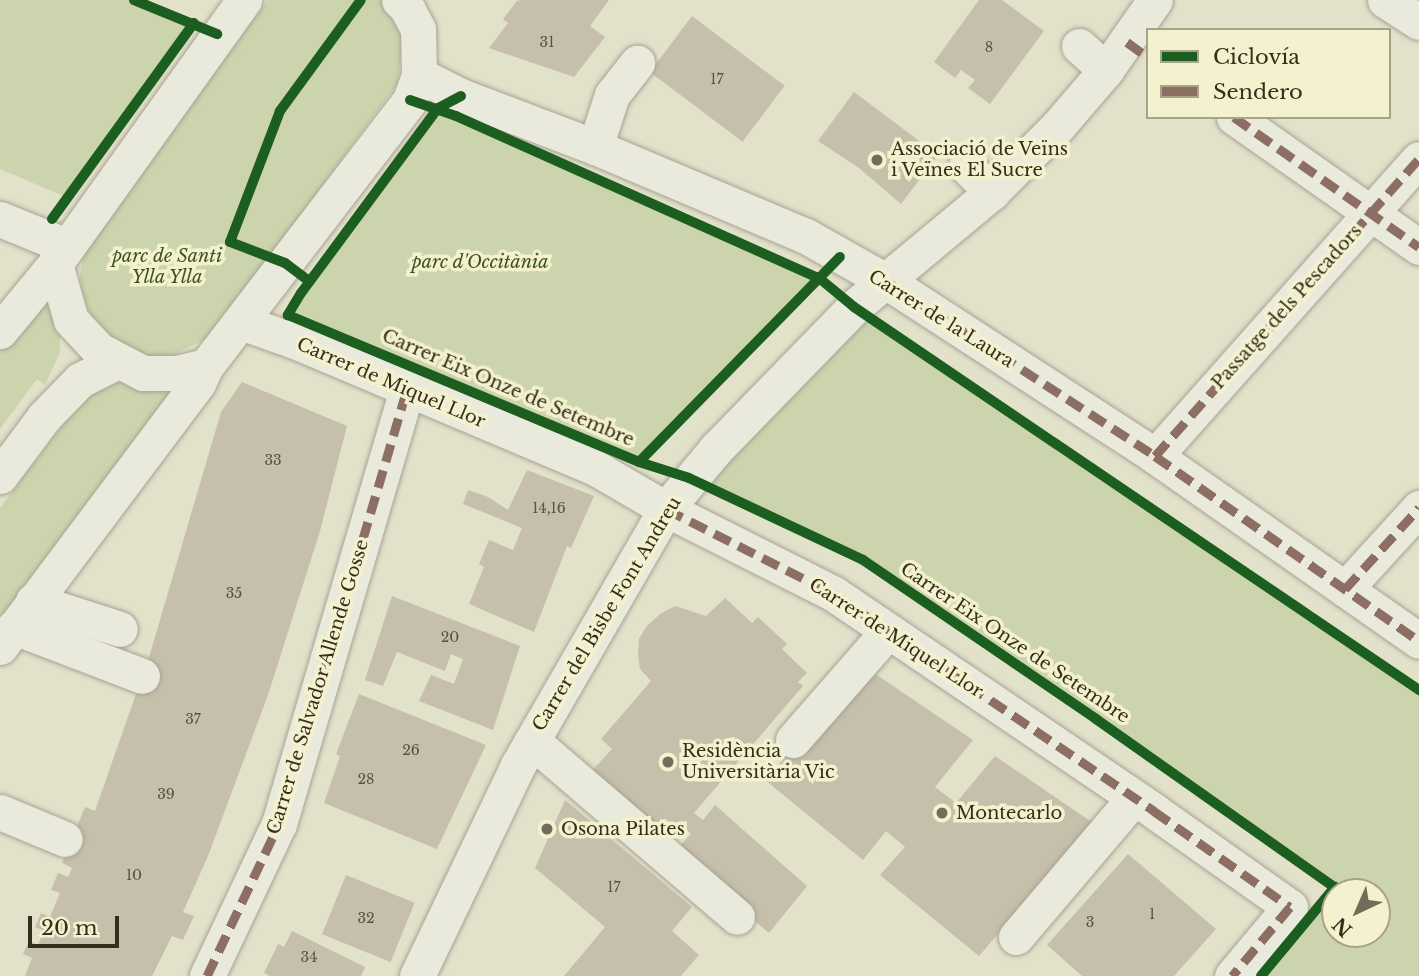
<!DOCTYPE html>
<meta charset="utf-8">
<style>
body{margin:0}
#map{position:relative;width:1419px;height:976px;overflow:hidden;background:#e2e1ca;font-family:"Libre Baskerville",serif}
div>[style]{position:absolute}
[style*='--x']{left:calc(var(--x)*1px);top:calc(var(--y)*1px);width:calc(var(--w)*1px);rotate:calc(var(--a)*1deg)}
.green>*{inset:0;background:#cbd4ad}
.building>*{inset:0;background:#c6bfab;transform-origin:0 0}
.roads{filter:drop-shadow(0 0 2px #a7a494) drop-shadow(0 0 2px #a7a494)}
.minor>*{height:35px;margin:-17.5px;padding:0 17.5px;transform-origin:17.5px;border-radius:17.5px;background:#eaeadc}
.quiet>*{height:9px;margin-top:-4.5px;transform-origin:0;background:repeating-linear-gradient(90deg,#8d6e63 0 18px,transparent 0 27px)}
.cycleway>*{height:10px;margin:-5px;padding:0 5px;transform-origin:5px;border-radius:5px;background:#1b5e20}
.dots>*{width:19px;height:19px;translate:-50% -50%;box-sizing:border-box;border:4px solid #f4f1cf;border-radius:50%}
span{translate:-50% -50%;white-space:nowrap;text-align:center;line-height:1.15;-webkit-text-stroke:7px #f4f1cf;paint-order:stroke}
.number-label{font-size:14px;color:#595240}
.number-label span{-webkit-text-stroke-width:0}
.poi-label{font-size:18px;color:#352e1d}
.left{translate:0 -50%;text-align:left}
.park-label{font-size:18px;color:#3c5124;font-style:italic}
.street-label{font-size:18px;color:#352e1d}
.legend{position:absolute;left:1146px;top:28px;width:245px;height:91px;box-sizing:border-box;background:#f4f1cf;border:2px solid #a8a388;margin:0;padding:9px 12px;list-style:none;font-size:21px;color:#352e1d}
.legend li{display:flex;align-items:center;gap:14px;height:35px}
.legend b{width:35px;border:2px solid #a8a388}
.north{position:absolute;left:1321px;top:878px;width:70px;height:70px;box-sizing:border-box;background:#f4f1cf;border:2px solid #a8a388;border-radius:50%;rotate:224deg;font-size:19px;font-weight:700;line-height:28px;text-align:center;color:#352e1d}
.north::after{content:'';display:block;margin:auto;width:24px;height:32px;background:#726d5a;clip-path:polygon(50% 0,100% 100%,50% 72%,0 100%)}
.scale{position:absolute;left:28px;top:916px;width:91px;height:32px;box-sizing:border-box;border:4px solid #352e1d;border-top:0;padding-left:9px;font-size:21px;line-height:24px;white-space:nowrap;color:#352e1d;-webkit-text-stroke:5px #f4f1cf;paint-order:stroke}
</style>
<div id="map">
<div class="green">
<i style="clip-path:polygon(0 0,134px 0,194px 23px,66px 197px,0 169px)"></i>
<i style="clip-path:polygon(268px 0,382px 0,389px 7px,403px 42px,397px 84px,210px 337px,172px 355px,155px 357px,131px 351px,110px 339px,93px 320px,82px 295px,80px 276px,85px 246px)"></i>
<i style="clip-path:polygon(438px 108px,819px 278px,639px 462px,288px 315px,301px 293px)"></i>
<i style="clip-path:polygon(49px 283px,60px 334px,60px 352px,45px 385px,37px 379px,0 429px,0 347px)"></i>
<i style="clip-path:polygon(evenodd,854px 307px,1419px 690px,1419px 976px,1261px 976px,1335px 887px,863px 560px,689px 478px,854px 307px,1335px 892px,1377px 892px,1377px 934px,1335px 934px,1335px 892px)"></i>
<i style="clip-path:polygon(126px 381px,185px 386px,0 635px,0 508px,83px 398px,114px 382px)"></i>
</div>
<div class="building">
<i style="clip-path:polygon(521px 0,609px 0,590px 26px,605px 37px,574px 77px,489px 48px,508px 23px,503px 19px,517px 1px)"></i>
<i style="clip-path:polygon(979px 0,1002px 0,1044px 31px,990px 104px,968px 88px,975px 80px,961px 70px,955px 78px,934px 62px)"></i>
<i style="left:692px;top:16px;width:116px;height:70px;rotate:37deg"></i>
<i style="clip-path:polygon(854px 92px,938px 155px,901px 204px,859px 168px,818px 141px)"></i>
<i style="clip-path:polygon(242px 382px,347px 426px,320px 531px,268px 695px,208px 856px,183px 912px,194px 916px,183px 940px,172px 936px,152px 976px,25px 976px,32px 958px,23px 954px,29px 941px,38px 945px,44px 931px,35px 927px,41px 913px,50px 917px,60px 893px,51px 890px,58px 873px,68px 877px,72px 868px,62px 863px,85px 807px,95px 811px,150px 654px,221px 412px)"></i>
<i style="clip-path:polygon(527px 470px,594px 496px,571px 548px,567px 546px,534px 632px,469px 604px,484px 567px,479px 564px,489px 540px,513px 550px,522px 528px,463px 504px,468px 490px,488px 497px,508px 510px)"></i>
<i style="clip-path:polygon(392px 596px,520px 646px,493px 730px,419px 701px,431px 675px,454px 684px,463px 659px,451px 654px,445px 671px,397px 652px,383px 686px,365px 680px)"></i>
<i style="clip-path:polygon(725px 598px,752px 623px,758px 617px,787px 644px,782px 649px,807px 673px,798px 682px,803px 686px,694px 813px,703px 820px,715px 805px,807px 886px,769px 933px,674px 852px,691px 834px,683px 826px,666px 845px,587px 776px,612px 749px,601px 739px,651px 681px,640px 669px,638px 654px,639px 639px,646px 627px,660px 614px,675px 606px,706px 616px)"></i>
<i style="clip-path:polygon(865px 667px,973px 740px,935px 787px,956px 803px,995px 756px,1093px 823px,979px 956px,880px 875px,905px 847px,886px 831px,863px 860px,765px 780px)"></i>
<i style="clip-path:polygon(359px 694px,486px 745px,437px 849px,324px 803px,340px 756px,336px 754px)"></i>
<i style="clip-path:polygon(565px 800px,692px 907px,672px 931px,699px 955px,681px 976px,564px 976px,605px 927px,535px 868px)"></i>
<i style="clip-path:polygon(1128px 854px,1216px 929px,1174px 976px,1082px 976px,1047px 945px)"></i>
<i style="left:346px;top:875px;width:74px;height:64px;rotate:22deg"></i>
<i style="clip-path:polygon(292px 931px,365px 967px,361px 976px,270px 976px,264px 973px,278px 944px,284px 947px)"></i>
</div>
<div class="roads">
<div class="minor">
<i style="--x:1385;--y:0;--w:40;--a:32.9"></i>
<i style="--x:1079;--y:46;--w:36;--a:42"></i>
<i style="--x:419;--y:75;--w:47;--a:26.6"></i>
<i style="--x:461;--y:96;--w:143;--a:20.8"></i>
<i style="--x:595;--y:147;--w:229;--a:22.9"></i>
<i style="--x:806;--y:236;--w:92;--a:29.4"></i>
<i style="--x:886;--y:281;--w:321;--a:33"></i>
<i style="--x:1155;--y:456;--w:322;--a:35"></i>
<i style="--x:1234;--y:117;--w:226;--a:35.1"></i>
<i style="--x:595;--y:147;--w:55;--a:-71.9"></i>
<i style="--x:612;--y:95;--w:41;--a:-52"></i>
<i style="--x:966;--y:166;--w:37;--a:45"></i>
<i style="--x:0;--y:219;--w:71;--a:22.2"></i>
<i style="--x:55;--y:264;--w:58;--a:74.1"></i>
<i style="--x:71;--y:320;--w:41;--a:47"></i>
<i style="--x:99;--y:350;--w:50;--a:27.6"></i>
<i style="--x:143;--y:373;--w:33;--a:0"></i>
<i style="--x:176;--y:373;--w:31;--a:-13"></i>
<i style="--x:241;--y:322;--w:59;--a:19.7"></i>
<i style="--x:297;--y:342;--w:326;--a:22.9"></i>
<i style="--x:597;--y:469;--w:80;--a:30.1"></i>
<i style="--x:666;--y:509;--w:188;--a:26.8"></i>
<i style="--x:834;--y:594;--w:387;--a:34.1"></i>
<i style="--x:1154;--y:811;--w:166;--a:35.2"></i>
<i style="--x:1290;--y:907;--w:90;--a:130"></i>
<i style="--x:0;--y:331;--w:87;--a:-50.6"></i>
<i style="--x:55;--y:264;--w:325;--a:-54.4"></i>
<i style="--x:1155;--y:456;--w:397;--a:-48.4"></i>
<i style="--x:0;--y:476;--w:74;--a:-53.3"></i>
<i style="--x:44;--y:417;--w:52;--a:-45.8"></i>
<i style="--x:80;--y:380;--w:40;--a:-26.6"></i>
<i style="--x:1345;--y:589;--w:110;--a:-47.6"></i>
<i style="--x:33;--y:601;--w:91;--a:17.8"></i>
<i style="--x:14;--y:627;--w:137;--a:20.9"></i>
<i style="--x:0;--y:647;--w:330;--a:-53.1"></i>
<i style="--x:198;--y:383;--w:19;--a:-65"></i>
<i style="--x:206;--y:366;--w:335;--a:-52.5"></i>
<i style="--x:410;--y:100;--w:27;--a:-70"></i>
<i style="--x:419;--y:75;--w:46;--a:-91.2"></i>
<i style="--x:418;--y:29;--w:24;--a:-118"></i>
<i style="--x:407;--y:8;--w:11;--a:-135"></i>
<i style="--x:793;--y:740;--w:145;--a:-48.9"></i>
<i style="--x:532;--y:741;--w:270;--a:40.6"></i>
<i style="--x:0;--y:812;--w:70;--a:22.6"></i>
<i style="--x:1016;--y:937;--w:182;--a:-49.7"></i>
<i style="--x:207;--y:976;--w:168;--a:-64.7"></i>
<i style="--x:279;--y:824;--w:452;--a:-73.6"></i>
<i style="--x:417;--y:976;--w:234;--a:-64.4"></i>
<i style="--x:518;--y:765;--w:296;--a:-60"></i>
<i style="--x:666;--y:509;--w:78;--a:-50.2"></i>
<i style="--x:716;--y:449;--w:198;--a:-45.8"></i>
<i style="--x:854;--y:307;--w:180;--a:-39.8"></i>
<i style="--x:992;--y:192;--w:93;--a:-45"></i>
<i style="--x:1058;--y:126;--w:74;--a:-49.4"></i>
<i style="--x:1106;--y:70;--w:85;--a:-55"></i>
</div>
</div>
<div class="quiet">
<i style="--x:1127;--y:42;--w:26;--a:36"></i>
<i style="--x:1234;--y:117;--w:226;--a:35.1"></i>
<i style="--x:886;--y:281;--w:321;--a:33"></i>
<i style="--x:1155;--y:456;--w:322;--a:35"></i>
<i style="--x:1155;--y:456;--w:397;--a:-48.4"></i>
<i style="--x:666;--y:509;--w:188;--a:26.8"></i>
<i style="--x:834;--y:594;--w:387;--a:34.1"></i>
<i style="--x:1154;--y:811;--w:166;--a:35.2"></i>
<i style="--x:1290;--y:907;--w:90;--a:130"></i>
<i style="--x:1345;--y:589;--w:110;--a:-47.6"></i>
<i style="--x:207;--y:976;--w:168;--a:-64.7"></i>
<i style="--x:279;--y:824;--w:452;--a:-73.6"></i>
</div>
<div class="cycleway">
<i style="--x:134;--y:0;--w:90;--a:22.3"></i>
<i style="--x:461;--y:96;--w:26;--a:152"></i>
<i style="--x:438;--y:108;--w:230;--a:126.5"></i>
<i style="--x:301;--y:293;--w:26;--a:121"></i>
<i style="--x:288;--y:315;--w:381;--a:22.7"></i>
<i style="--x:639;--y:462;--w:52;--a:17.7"></i>
<i style="--x:689;--y:478;--w:192;--a:25.2"></i>
<i style="--x:863;--y:560;--w:282;--a:34.3"></i>
<i style="--x:1096;--y:719;--w:300;--a:35.2"></i>
<i style="--x:410;--y:100;--w:49;--a:19.2"></i>
<i style="--x:456;--y:116;--w:398;--a:24.1"></i>
<i style="--x:819;--y:278;--w:45;--a:39.6"></i>
<i style="--x:854;--y:307;--w:683;--a:34.13"></i>
<i style="--x:52;--y:219;--w:242;--a:-54.1"></i>
<i style="--x:309;--y:281;--w:30;--a:-143"></i>
<i style="--x:285;--y:263;--w:59;--a:-159.1"></i>
<i style="--x:230;--y:242;--w:140;--a:-69.1"></i>
<i style="--x:280;--y:111;--w:137;--a:-53.9"></i>
<i style="--x:639;--y:462;--w:287;--a:-45.6"></i>
<i style="--x:1261;--y:976;--w:116;--a:-50.3"></i>
</div>
<div class="dots">
<i style="left:877px;top:160px;background:#726d5a"></i>
<i style="left:668px;top:762px;background:#726d5a"></i>
<i style="left:942px;top:813px;background:#726d5a"></i>
<i style="left:547px;top:829px;background:#726d5a"></i>
</div>
<div class="number-label">
<span style="left:547px;top:42px">31</span>
<span style="left:989px;top:47px">8</span>
<span style="left:717px;top:79px">17</span>
<span style="left:273px;top:460px">33</span>
<span style="left:549px;top:508px">14,16</span>
<span style="left:234px;top:593px">35</span>
<span style="left:450px;top:637px">20</span>
<span style="left:193px;top:719px">37</span>
<span style="left:411px;top:750px">26</span>
<span style="left:366px;top:779px">28</span>
<span style="left:166px;top:794px">39</span>
<span style="left:134px;top:875px">10</span>
<span style="left:614px;top:887px">17</span>
<span style="left:1152px;top:914px">1</span>
<span style="left:366px;top:918px">32</span>
<span style="left:1090px;top:922px">3</span>
<span style="left:309px;top:957px">34</span>
</div>
<div class="poi-label">
<span class="left" style="left:891px;top:160px">Associació de Veïns<br>i Veïnes El Sucre</span>
<span class="left" style="left:682px;top:762px">Residència<br>Universitària Vic</span>
<span class="left" style="left:956px;top:813px">Montecarlo</span>
<span class="left" style="left:561px;top:829px">Osona Pilates</span>
</div>
<div class="park-label">
<span style="left:167px;top:267px">parc de Santi<br>Ylla Ylla</span>
<span style="left:480px;top:262px">parc d'Occitània</span>
</div>
<div class="street-label">
<span style="left:1287px;top:307px;rotate:-48deg">Passatge dels Pescadors</span>
<span style="left:941px;top:319px;rotate:32deg">Carrer de la Laura</span>
<span style="left:391px;top:383px;rotate:23deg">Carrer de Miquel Llor</span>
<span style="left:508px;top:388px;rotate:23deg">Carrer Eix Onze de Setembre</span>
<span style="left:607px;top:614px;rotate:-59deg">Carrer del Bisbe Font Andreu</span>
<span style="left:896px;top:638px;rotate:33deg">Carrer de Miquel Llor</span>
<span style="left:1015px;top:643px;rotate:34deg">Carrer Eix Onze de Setembre</span>
<span style="left:318px;top:687px;rotate:-73deg">Carrer de Salvador Allende Gosse</span>
</div>
<ul class="legend">
<li><b style="height:9px;background:#1b5e20"></b>Ciclovía</li>
<li><b style="height:9px;background:#8d6e63"></b>Sendero</li>
</ul>
<div class="north">N</div>
<div class="scale">20 m</div>
</div>
